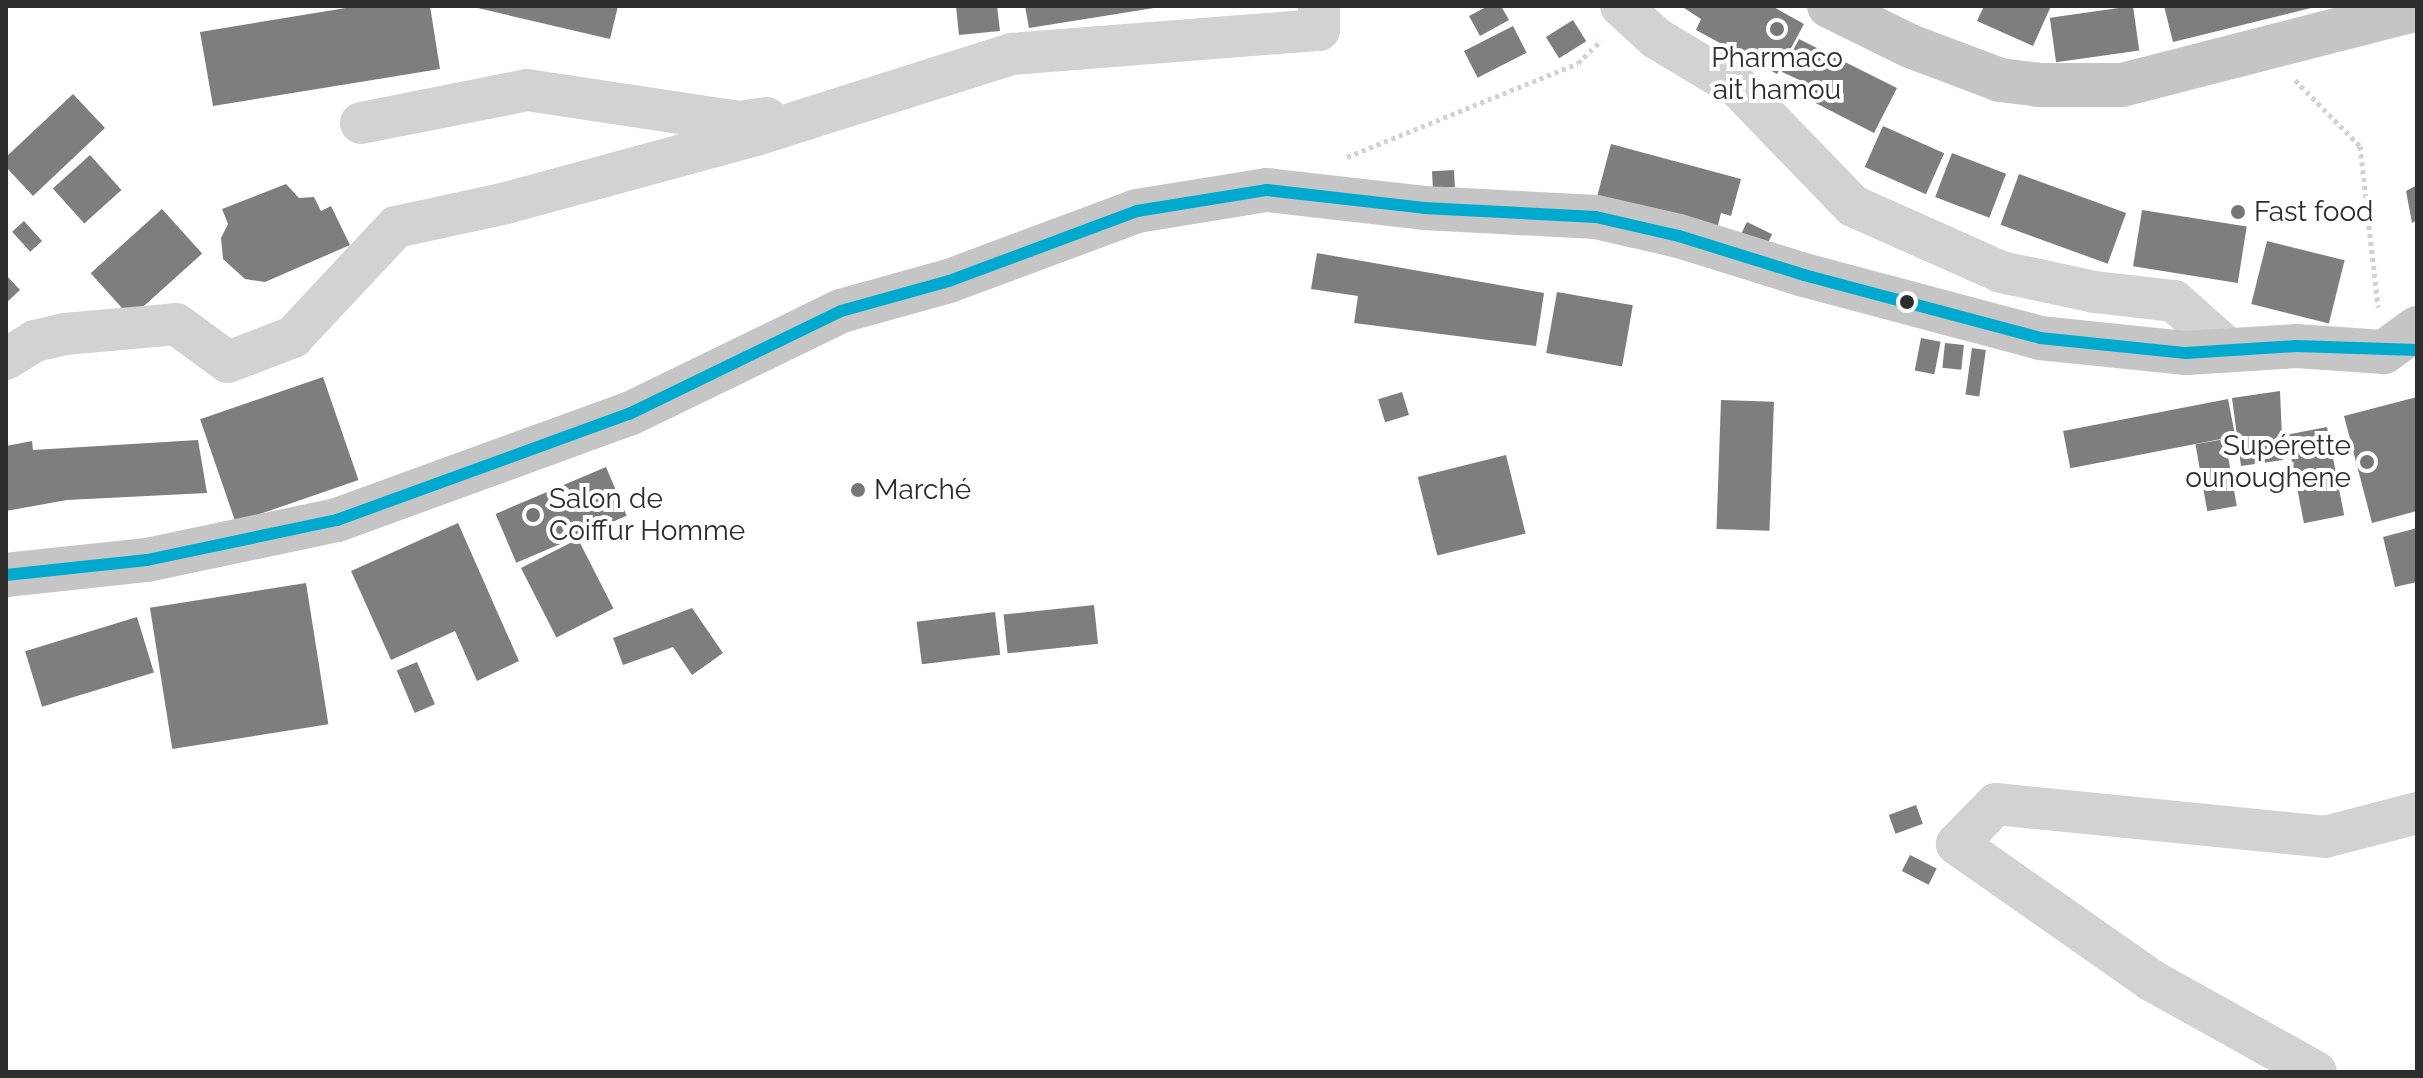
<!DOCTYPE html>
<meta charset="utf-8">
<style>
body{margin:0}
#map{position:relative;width:2423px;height:1078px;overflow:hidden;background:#fff;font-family:Raleway,sans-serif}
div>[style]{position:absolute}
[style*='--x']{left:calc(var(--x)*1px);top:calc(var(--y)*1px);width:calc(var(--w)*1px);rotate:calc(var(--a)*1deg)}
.building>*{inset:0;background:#7e7e7e;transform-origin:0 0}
.path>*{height:5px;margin-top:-2.5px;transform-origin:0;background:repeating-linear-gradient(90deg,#d2d2d2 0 4px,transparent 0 8px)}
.minor>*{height:42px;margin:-21px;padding:0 21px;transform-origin:21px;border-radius:21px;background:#d2d2d2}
.primary>*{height:44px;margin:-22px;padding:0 22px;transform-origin:22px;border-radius:22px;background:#c5c5c5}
.bus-1>*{height:12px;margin:-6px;padding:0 6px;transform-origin:6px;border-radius:6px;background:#00a9ce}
.dots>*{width:22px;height:22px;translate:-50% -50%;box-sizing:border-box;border:4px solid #fff;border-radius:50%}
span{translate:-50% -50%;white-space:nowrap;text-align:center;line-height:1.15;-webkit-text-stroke:8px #fff;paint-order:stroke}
.poi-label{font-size:28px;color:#2d2d2d}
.left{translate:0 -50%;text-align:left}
.right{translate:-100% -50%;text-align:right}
.frame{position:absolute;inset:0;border:8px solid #2d2d2d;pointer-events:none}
</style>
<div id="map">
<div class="building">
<i style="clip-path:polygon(358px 6px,430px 6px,440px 69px,213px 106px,200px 32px)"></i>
<i style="clip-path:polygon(469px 6px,618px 6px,610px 39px)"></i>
<i style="clip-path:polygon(956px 6px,997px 6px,1000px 31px,959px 35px)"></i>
<i style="clip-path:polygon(1025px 6px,1153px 6px,1154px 8px,1029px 28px)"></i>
<i style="clip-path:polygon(1488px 6px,1501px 6px,1509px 20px,1480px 36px,1469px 16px)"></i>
<i style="clip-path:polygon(1681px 6px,1772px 6px,1804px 24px,1777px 74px,1696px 30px,1701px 19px)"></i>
<i style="clip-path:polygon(1984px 6px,2051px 6px,2033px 46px,1977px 21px)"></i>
<i style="left:2133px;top:6px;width:45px;height:84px;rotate:82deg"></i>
<i style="clip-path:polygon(2164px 6px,2315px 6px,2315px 7px,2173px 42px)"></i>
<i style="left:1573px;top:20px;width:25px;height:32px;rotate:58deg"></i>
<i style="left:1513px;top:26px;width:30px;height:55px;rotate:63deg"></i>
<i style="clip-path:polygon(1799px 39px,1897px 88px,1874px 133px,1798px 94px,1804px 82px,1782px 72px)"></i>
<i style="clip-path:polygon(73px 94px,105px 128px,33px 196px,6px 167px,6px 157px)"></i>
<i style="left:1883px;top:126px;width:67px;height:45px;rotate:24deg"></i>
<i style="clip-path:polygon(1611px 144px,1741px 179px,1731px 216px,1721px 213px,1717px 229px,1597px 197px)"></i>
<i style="left:1952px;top:153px;width:58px;height:47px;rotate:21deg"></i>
<i style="left:90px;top:155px;width:47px;height:50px;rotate:48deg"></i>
<i style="left:1454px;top:170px;width:17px;height:22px;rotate:87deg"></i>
<i style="left:2019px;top:174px;width:114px;height:54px;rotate:20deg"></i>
<i style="clip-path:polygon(286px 184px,299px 198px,314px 197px,321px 211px,331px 206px,350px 245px,265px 282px,245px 279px,223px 259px,221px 238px,228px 224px,222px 209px)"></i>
<i style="clip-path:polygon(2417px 185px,2417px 220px,2412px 223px,2406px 191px)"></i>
<i style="left:162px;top:209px;width:60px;height:96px;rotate:48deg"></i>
<i style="left:2142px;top:210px;width:106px;height:57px;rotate:9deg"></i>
<i style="left:24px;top:221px;width:27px;height:16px;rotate:48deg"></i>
<i style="left:1747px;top:222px;width:28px;height:19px;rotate:26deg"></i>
<i style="left:2267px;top:241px;width:80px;height:65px;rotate:14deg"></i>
<i style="clip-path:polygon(1317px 253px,1544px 293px,1536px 346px,1354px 323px,1358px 296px,1311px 289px)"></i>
<i style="clip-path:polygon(6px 275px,20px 290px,6px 303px)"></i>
<i style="left:1557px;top:292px;width:77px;height:62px;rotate:10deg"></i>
<i style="left:1921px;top:338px;width:20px;height:33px;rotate:11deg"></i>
<i style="left:1945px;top:343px;width:19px;height:25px;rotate:6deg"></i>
<i style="left:1972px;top:348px;width:14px;height:47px;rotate:8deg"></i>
<i style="left:323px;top:377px;width:109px;height:130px;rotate:71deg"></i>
<i style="clip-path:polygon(2280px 391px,2283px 460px,2241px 466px,2232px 398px)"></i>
<i style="left:1402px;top:392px;width:24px;height:25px;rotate:73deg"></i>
<i style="clip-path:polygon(2417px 397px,2417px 511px,2372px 523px,2344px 416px)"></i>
<i style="left:2228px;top:399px;width:38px;height:168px;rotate:79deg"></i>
<i style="left:1721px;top:400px;width:53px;height:129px;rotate:2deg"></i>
<i style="left:2327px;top:427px;width:90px;height:41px;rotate:79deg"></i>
<i style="left:2225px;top:439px;width:68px;height:30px;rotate:80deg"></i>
<i style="clip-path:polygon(198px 440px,207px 493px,67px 500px,6px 511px,6px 446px,32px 441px,33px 450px)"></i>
<i style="left:1506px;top:455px;width:81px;height:91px;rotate:76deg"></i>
<i style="left:606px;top:467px;width:53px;height:120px;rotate:67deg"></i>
<i style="clip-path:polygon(458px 523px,519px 661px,477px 681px,455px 631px,391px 660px,351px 571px)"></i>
<i style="clip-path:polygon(2417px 528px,2417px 582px,2395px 587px,2383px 537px)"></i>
<i style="left:578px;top:539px;width:78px;height:64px;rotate:63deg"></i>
<i style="left:306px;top:583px;width:143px;height:158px;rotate:81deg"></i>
<i style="left:1094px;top:605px;width:39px;height:91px;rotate:84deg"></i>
<i style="clip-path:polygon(692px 608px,723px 653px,692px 675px,673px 647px,623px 665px,613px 638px)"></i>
<i style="left:995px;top:612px;width:43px;height:79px;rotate:83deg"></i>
<i style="left:137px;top:617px;width:58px;height:117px;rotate:73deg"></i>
<i style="left:417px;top:662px;width:46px;height:22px;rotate:67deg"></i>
<i style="left:1916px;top:805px;width:20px;height:29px;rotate:70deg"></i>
<i style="left:1910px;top:855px;width:30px;height:18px;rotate:27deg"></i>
</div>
<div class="path">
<i style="--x:2295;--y:80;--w:93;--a:45.4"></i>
<i style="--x:2360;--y:146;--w:162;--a:83.6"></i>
<i style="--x:1347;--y:157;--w:249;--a:-22.1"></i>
<i style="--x:1578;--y:63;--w:32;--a:-44"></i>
</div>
<div class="minor">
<i style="--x:1621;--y:6;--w:47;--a:42.4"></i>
<i style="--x:1656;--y:38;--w:97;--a:31.1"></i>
<i style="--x:1739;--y:88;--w:164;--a:46"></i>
<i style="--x:1853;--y:206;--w:162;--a:24"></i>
<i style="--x:2001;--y:272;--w:96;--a:12"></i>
<i style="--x:2095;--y:292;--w:80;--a:6.5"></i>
<i style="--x:2174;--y:301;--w:74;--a:41.7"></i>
<i style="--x:361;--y:123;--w:169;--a:-11.2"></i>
<i style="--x:527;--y:90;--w:213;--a:8.6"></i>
<i style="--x:738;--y:122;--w:29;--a:-8"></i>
<i style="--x:6;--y:359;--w:34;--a:-32"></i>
<i style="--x:35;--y:341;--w:31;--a:-13"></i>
<i style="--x:65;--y:334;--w:111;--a:-5.1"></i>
<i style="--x:176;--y:324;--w:64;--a:36.2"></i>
<i style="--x:228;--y:362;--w:70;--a:-21"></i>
<i style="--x:293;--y:337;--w:151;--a:-46.9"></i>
<i style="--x:396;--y:227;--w:113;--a:-12.3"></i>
<i style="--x:506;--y:203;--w:259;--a:-15.2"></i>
<i style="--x:756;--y:135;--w:269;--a:-17.6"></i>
<i style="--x:1012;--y:54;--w:308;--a:-4.5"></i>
<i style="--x:1319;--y:30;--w:24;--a:-90"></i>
<i style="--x:2316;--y:1072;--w:189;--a:-150.9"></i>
<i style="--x:2151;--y:980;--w:237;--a:-145"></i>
<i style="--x:1957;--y:844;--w:56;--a:-45.7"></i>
<i style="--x:1996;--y:804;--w:331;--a:5.7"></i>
<i style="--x:2325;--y:837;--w:95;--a:-14.6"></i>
</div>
<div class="primary">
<i style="--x:1829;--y:6;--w:90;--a:26.3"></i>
<i style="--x:1910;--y:46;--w:96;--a:20.7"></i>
<i style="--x:2000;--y:80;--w:38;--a:7"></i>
<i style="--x:2038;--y:85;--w:84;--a:0"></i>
<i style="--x:2122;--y:85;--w:305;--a:-14.4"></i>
<i style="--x:6;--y:575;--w:142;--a:-6.1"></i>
<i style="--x:147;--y:560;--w:194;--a:-11.9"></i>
<i style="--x:337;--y:520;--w:311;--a:-20"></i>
<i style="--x:629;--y:414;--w:236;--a:-25.9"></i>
<i style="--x:841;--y:311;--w:112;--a:-15.5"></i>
<i style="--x:949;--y:281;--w:201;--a:-20.4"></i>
<i style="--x:1137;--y:211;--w:132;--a:-9.2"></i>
<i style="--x:1267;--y:190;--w:158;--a:6.5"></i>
<i style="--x:1424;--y:208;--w:172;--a:3"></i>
<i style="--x:1596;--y:217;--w:85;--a:12.9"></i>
<i style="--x:1679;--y:236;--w:131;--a:17.3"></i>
<i style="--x:1804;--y:275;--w:244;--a:14.9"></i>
<i style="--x:2040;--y:338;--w:147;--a:5.9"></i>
<i style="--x:2186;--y:353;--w:110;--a:-3.6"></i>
<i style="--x:2296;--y:346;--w:88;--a:3.9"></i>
<i style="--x:2384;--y:352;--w:41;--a:-36"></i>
</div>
<div class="bus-1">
<i style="--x:6;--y:575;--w:142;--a:-6.1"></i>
<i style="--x:147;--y:560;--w:194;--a:-11.9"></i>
<i style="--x:337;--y:520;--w:311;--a:-20"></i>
<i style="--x:629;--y:414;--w:236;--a:-25.9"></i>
<i style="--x:841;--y:311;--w:112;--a:-15.5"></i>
<i style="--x:949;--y:281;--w:201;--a:-20.4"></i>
<i style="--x:1137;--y:211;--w:132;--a:-9.2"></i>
<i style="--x:1267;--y:190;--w:158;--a:6.5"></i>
<i style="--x:1424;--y:208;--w:172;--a:3"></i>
<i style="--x:1596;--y:217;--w:85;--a:12.9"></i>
<i style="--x:1679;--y:236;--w:131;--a:17.3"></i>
<i style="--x:1804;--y:275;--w:244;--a:14.9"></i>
<i style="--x:2040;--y:338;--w:147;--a:5.9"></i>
<i style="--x:2186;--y:353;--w:110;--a:-3.6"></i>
<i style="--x:2296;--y:346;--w:121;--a:1.9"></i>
</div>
<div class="dots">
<i style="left:1777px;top:29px;background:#767676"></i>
<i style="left:2238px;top:212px;background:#767676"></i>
<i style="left:1907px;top:302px;background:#2d2d2d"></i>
<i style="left:2367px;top:462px;background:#767676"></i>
<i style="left:858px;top:490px;background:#767676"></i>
<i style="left:533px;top:515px;background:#767676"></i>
</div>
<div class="poi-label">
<span style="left:1777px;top:74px">Pharmaco<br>ait hamou</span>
<span class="left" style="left:2254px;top:212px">Fast food</span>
<span class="right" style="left:2351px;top:462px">Supérette<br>ounoughene</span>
<span class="left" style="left:874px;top:490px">Marché</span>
<span class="left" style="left:549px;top:515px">Salon de<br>Coiffur Homme</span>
</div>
<div class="frame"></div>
</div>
